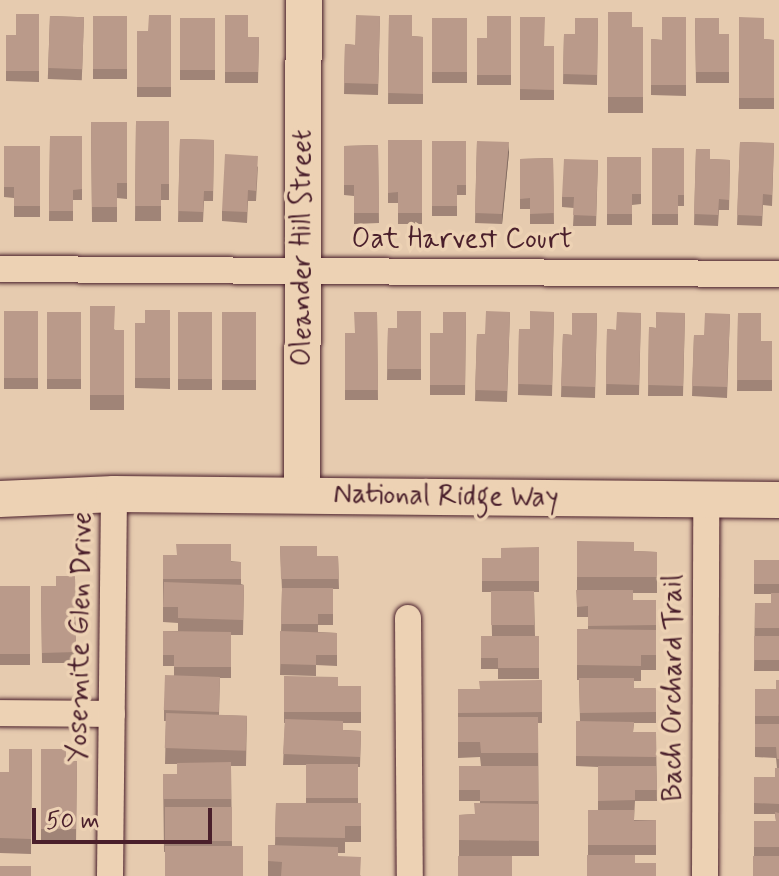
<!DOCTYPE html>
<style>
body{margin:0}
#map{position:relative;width:779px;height:876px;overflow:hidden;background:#e6cbaf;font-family:Mynerve,sans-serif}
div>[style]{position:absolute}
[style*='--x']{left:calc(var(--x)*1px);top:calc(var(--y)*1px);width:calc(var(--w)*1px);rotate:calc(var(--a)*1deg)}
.roads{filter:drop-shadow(0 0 2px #4a1f2b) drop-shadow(0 0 2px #4a1f2b)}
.street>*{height:26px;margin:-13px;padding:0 13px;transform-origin:13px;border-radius:13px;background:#edd2b4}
.secondary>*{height:36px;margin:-18px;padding:0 18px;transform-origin:18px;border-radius:18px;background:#edd2b4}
.wall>*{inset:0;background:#a08477;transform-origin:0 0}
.shaded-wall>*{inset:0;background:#826c61}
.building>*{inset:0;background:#ba9a8a;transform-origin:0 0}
span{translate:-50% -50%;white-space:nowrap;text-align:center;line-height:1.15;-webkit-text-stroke:7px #edd2b4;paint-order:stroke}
.street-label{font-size:28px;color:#4a1f2b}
.scale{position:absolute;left:32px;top:808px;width:180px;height:36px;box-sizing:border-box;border:4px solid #4a1f2b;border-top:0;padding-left:10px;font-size:24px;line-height:28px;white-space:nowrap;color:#4a1f2b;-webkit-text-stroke:6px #edd2b4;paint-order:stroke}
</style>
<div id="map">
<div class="roads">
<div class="street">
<i style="--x:0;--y:269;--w:779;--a:0.37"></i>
<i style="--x:408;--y:618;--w:258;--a:89.6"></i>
<i style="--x:0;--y:713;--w:112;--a:0.5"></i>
<i style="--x:110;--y:876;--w:382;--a:-89.4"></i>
<i style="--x:705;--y:876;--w:376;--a:-89.8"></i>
</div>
<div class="secondary">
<i style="--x:302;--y:495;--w:495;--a:-89.8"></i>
<i style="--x:0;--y:499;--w:114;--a:-2.5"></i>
<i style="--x:114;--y:494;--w:665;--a:0.52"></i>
</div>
</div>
<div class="wall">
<i style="clip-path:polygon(608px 12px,632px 27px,643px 27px,643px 113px,608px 113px)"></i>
<i style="clip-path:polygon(39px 14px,39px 82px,6px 81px,6px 35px,16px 35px)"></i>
<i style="clip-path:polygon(171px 15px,171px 97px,137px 97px,137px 31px,148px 31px)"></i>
<i style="clip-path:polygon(225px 15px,248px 37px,259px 37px,258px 83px,225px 83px)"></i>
<i style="clip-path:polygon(389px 15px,412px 36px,423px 37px,423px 104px,388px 104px)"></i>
<i style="left:50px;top:16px;width:34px;height:63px;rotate:2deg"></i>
<i style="left:93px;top:16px;width:34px;height:63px"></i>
<i style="clip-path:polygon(380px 16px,378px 95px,344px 94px,345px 44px,355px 45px)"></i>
<i style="clip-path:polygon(511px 16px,511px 85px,477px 85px,477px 38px,487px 38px)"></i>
<i style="clip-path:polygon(520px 17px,544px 46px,554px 46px,554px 100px,520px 100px)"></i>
<i style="clip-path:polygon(686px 17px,686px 96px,651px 95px,651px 39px,662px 40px)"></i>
<i style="clip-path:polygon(739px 17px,764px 39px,774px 40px,774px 109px,739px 109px)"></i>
<i style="left:180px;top:18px;width:35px;height:62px"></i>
<i style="left:432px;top:18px;width:35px;height:65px"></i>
<i style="clip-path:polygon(598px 18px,597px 85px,563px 84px,564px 34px,575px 34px)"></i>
<i style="clip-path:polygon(695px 18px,719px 34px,729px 34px,729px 83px,696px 83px)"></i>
<i style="clip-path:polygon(136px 121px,169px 121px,169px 200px,161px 200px,161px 221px,135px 221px)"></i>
<i style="clip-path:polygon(91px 122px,127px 122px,127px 199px,117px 198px,117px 222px,92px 222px)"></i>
<i style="clip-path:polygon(50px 136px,82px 136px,82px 200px,73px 200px,73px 221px,49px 221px)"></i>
<i style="clip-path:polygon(180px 139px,214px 140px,213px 201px,204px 201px,203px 222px,178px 222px)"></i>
<i style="clip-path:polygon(388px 140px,422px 140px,422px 224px,398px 224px,398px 203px,388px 203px)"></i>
<i style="clip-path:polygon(432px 141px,466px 141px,466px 195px,457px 195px,457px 216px,432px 216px)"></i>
<i style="clip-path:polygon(477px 141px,509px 152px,502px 224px,475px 223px)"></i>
<i style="clip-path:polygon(740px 142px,774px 143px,772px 206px,763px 205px,762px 226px,737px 225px)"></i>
<i style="clip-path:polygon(378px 145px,379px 223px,354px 224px,354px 196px,344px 195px,344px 146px)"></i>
<i style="clip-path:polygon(4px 146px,40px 146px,40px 217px,14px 217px,14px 198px,4px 197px)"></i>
<i style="clip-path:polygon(652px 148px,684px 148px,684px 206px,678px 206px,678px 225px,652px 225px)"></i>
<i style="clip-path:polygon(696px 149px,710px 159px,730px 160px,729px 210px,719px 210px,718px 226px,694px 225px)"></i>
<i style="clip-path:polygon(607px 157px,641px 157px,641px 204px,632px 205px,632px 225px,607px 225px)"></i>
<i style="clip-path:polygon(553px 158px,554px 224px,530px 224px,530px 209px,520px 209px,520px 159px)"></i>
<i style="clip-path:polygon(598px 160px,596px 226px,573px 226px,574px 208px,562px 207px,562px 197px)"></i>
<i style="clip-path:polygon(258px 166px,256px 201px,248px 201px,247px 223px,222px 221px,222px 211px)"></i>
<i style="clip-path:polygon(90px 306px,115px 330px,124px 330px,124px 410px,90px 410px)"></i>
<i style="clip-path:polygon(170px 310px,170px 389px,135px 388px,135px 323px,145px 323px)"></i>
<i style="left:4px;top:311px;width:34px;height:78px"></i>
<i style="clip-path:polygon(421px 311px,421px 380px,387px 380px,388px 328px,397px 328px)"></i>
<i style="left:47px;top:312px;width:34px;height:77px"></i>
<i style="left:178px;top:312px;width:34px;height:78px"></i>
<i style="left:222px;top:312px;width:34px;height:78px"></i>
<i style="clip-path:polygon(377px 312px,378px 400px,345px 400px,345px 333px,355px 333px)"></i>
<i style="clip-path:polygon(466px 312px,465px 395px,430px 395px,430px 333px,443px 333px)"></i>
<i style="clip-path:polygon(510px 312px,507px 402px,475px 401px,477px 334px,485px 334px)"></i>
<i style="clip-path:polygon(554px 312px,552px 396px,518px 395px,519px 329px,530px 329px)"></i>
<i style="clip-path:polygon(597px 313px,595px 398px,561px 397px,563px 334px,572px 335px)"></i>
<i style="clip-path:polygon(641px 313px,639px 395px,606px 395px,607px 329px,616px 330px)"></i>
<i style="clip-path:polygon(685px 313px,683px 396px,648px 396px,649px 327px,656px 328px)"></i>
<i style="clip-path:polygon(738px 313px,761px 341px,772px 341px,772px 391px,737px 391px)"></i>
<i style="clip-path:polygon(730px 314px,727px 398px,692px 396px,694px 335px,704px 335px)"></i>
<i style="clip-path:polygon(577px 541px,634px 551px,657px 552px,657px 593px,633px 593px,633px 600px,656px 600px,656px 670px,641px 670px,641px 681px,634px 681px,634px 688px,656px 688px,656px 723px,634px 723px,633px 732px,656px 732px,657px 801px,635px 801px,634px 820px,656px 820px,656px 855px,635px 855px,635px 863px,656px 876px,588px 855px,588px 810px,598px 810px,598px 767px,576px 766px,576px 721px,580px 721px,579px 680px,577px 680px,577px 629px,588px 629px,588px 617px,577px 617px)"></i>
<i style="clip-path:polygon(280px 546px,317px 556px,338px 556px,339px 589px,333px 589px,333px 625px,318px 625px,318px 632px,337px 633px,337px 666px,316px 665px,316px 676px,280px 675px,282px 590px)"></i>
<i style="clip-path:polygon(539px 547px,539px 592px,534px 592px,535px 636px,492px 636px,491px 592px,482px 592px,482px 558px,501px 558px)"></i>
<i style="clip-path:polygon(163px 555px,241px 562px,241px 584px,244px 585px,243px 635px,231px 635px,231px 678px,220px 678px,219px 715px,247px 716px,246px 766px,231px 766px,232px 846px,164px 852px,163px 774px,177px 774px,177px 764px,165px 764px,166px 721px,164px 721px,164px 710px,174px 675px,174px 666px,163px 666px,163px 631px,178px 631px,178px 623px,163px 622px)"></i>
<i style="clip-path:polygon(754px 560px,779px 560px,779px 671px,754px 671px,755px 603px,771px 603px,771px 594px,754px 594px)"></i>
<i style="clip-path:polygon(75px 576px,76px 663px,42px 663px,41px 586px,56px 586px)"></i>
<i style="left:0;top:586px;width:30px;height:79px"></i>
<i style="clip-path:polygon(481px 636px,539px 636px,539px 679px,498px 679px,498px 669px,481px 669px)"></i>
<i style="clip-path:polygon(284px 676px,338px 686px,361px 686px,361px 723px,343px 723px,343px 730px,361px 731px,360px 767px,358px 767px,358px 803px,361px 803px,361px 842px,345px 842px,345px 853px,338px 853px,338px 856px,361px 876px,268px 876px,268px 845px,275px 845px,276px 803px,306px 803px,306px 765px,283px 765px,285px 723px,284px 723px)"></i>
<i style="clip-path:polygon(542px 680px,542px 723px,538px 723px,539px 856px,459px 856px,459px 815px,475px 814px,480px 803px,480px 801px,459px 801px,459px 766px,481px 766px,480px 757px,458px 758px,458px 689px,480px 689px)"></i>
<i style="clip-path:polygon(779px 680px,779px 876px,754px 876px,754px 821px,776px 821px,775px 814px,754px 814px,754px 777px,775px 777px,777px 768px,776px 758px,755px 757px,755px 689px,776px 689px)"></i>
<i style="clip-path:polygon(32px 749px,31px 854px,0 853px,0 772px,9px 772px)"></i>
<i style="clip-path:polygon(41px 749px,66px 762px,77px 761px,76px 844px,41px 844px)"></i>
</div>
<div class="shaded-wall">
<i style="clip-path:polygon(509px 142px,509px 152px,502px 224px,502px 214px)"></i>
</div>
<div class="building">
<i style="clip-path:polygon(608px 12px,632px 12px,632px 27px,643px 27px,643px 97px,608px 97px)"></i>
<i style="clip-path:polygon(16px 14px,39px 14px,39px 71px,6px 71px,6px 35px,16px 35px)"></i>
<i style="clip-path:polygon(149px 15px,171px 15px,171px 87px,137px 87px,137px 31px,148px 31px)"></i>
<i style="clip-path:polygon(225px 15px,248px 15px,248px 37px,259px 37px,258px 72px,225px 72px)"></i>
<i style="clip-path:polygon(356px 15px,380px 16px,378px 84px,344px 83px,345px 44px,355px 45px)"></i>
<i style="clip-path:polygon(389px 15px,412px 15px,412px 36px,423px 37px,423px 94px,388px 93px)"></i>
<i style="left:50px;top:16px;width:34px;height:52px;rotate:2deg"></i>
<i style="left:93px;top:16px;width:34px;height:53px"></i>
<i style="clip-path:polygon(487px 16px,511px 16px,511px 75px,477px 75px,477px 38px,487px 38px)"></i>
<i style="clip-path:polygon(520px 17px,545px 17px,544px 46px,554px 46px,554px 90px,520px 89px)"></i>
<i style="clip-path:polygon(662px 17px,686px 17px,686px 85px,651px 85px,651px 39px,662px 40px)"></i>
<i style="clip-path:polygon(739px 17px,764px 18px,764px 39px,774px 40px,774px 98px,739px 98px)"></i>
<i style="left:180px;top:18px;width:35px;height:52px"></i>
<i style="left:432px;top:18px;width:35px;height:54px"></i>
<i style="clip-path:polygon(575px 18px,598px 18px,597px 75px,563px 74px,564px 34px,575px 34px)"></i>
<i style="clip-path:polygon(695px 18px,719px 18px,719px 34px,729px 34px,729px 72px,696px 72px)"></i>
<i style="clip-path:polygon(136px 121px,169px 121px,169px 184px,161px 184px,161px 206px,135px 206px)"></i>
<i style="clip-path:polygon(91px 122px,127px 122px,127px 183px,117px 183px,117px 207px,92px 207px)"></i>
<i style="clip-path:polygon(50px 136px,82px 136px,82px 189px,73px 190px,73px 211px,49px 211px)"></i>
<i style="clip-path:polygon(180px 139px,214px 140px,213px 191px,204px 191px,203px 212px,178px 211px)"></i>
<i style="clip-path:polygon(388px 140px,422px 140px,422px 213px,398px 213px,398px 192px,388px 193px)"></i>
<i style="clip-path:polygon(432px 141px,466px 141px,466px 185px,457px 185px,457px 206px,432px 206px)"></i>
<i style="clip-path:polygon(477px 141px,509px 142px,502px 214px,475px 213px)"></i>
<i style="clip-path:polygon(740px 142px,774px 143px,772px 195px,763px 194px,762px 216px,737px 215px)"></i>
<i style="clip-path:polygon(378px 145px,379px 213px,354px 213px,354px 185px,344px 185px,344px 146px)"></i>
<i style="clip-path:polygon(4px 146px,40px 146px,40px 206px,14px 206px,14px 187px,4px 187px)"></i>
<i style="clip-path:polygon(652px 148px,684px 148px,684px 195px,678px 195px,678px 214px,652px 214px)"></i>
<i style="clip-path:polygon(696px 149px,710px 149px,710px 159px,730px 160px,729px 200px,719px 199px,718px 215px,694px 214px)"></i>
<i style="clip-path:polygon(225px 154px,258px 156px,256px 191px,248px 190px,247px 212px,222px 211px)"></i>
<i style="clip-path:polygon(607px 157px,641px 157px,641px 194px,632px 194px,632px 214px,607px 214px)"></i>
<i style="clip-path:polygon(553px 158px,554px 213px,530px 214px,530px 198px,520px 199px,520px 159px)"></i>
<i style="clip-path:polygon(564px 159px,598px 160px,596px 216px,573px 215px,574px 197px,562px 197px)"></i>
<i style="clip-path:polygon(90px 306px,115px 306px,114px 330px,124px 330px,124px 395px,90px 395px)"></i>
<i style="clip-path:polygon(145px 310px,170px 310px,170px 378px,135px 378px,135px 323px,145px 323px)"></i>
<i style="left:4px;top:311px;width:34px;height:67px"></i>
<i style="clip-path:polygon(397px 311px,421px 311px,421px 369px,387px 369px,388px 328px,397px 328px)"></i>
<i style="clip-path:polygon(486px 311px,510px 312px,507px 391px,475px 390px,477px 334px,485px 334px)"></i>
<i style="clip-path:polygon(530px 311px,554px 312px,552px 385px,518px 384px,519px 329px,530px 329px)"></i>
<i style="left:47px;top:312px;width:34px;height:67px"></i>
<i style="left:178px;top:312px;width:34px;height:67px"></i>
<i style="left:222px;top:312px;width:34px;height:68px"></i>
<i style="clip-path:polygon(354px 312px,377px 312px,378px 390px,345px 390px,345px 333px,355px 333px)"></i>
<i style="clip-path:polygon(443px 312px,466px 312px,465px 385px,430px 385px,430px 333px,443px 333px)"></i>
<i style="clip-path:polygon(617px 312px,641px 313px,639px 385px,606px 384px,607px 329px,616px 330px)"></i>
<i style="clip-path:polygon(656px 312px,685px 313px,683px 386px,648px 385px,649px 327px,656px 328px)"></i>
<i style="clip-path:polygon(572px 313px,597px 313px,595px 387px,561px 386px,563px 334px,572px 335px)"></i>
<i style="clip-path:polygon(705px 313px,730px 314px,727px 387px,692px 386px,694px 335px,704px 335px)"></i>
<i style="clip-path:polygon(738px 313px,761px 313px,761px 341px,772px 341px,772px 380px,737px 380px)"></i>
<i style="clip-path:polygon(577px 541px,634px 542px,634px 551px,657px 552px,657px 577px,577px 577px)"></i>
<i style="clip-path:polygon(176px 544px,231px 544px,231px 562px,241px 562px,241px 579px,163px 579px,163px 555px,177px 555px)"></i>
<i style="clip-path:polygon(280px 546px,317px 546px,317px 556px,338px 556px,339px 579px,281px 579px)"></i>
<i style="clip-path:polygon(539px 547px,539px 581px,482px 581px,482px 558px,501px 558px,501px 548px)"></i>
<i style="left:754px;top:560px;width:25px;height:24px"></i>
<i style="clip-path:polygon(56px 576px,75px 576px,76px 652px,42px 653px,41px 586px,56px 586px)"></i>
<i style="clip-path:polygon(164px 582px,244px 585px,243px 620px,178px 618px,178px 607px,163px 607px)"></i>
<i style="left:0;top:586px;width:30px;height:68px"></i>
<i style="clip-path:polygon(282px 588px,333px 588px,333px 614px,318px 614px,318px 624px,281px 624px)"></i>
<i style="clip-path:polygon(576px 590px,633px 590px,633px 600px,656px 600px,656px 625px,588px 626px,588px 606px,577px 607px)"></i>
<i style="left:491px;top:591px;width:43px;height:34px"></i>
<i style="clip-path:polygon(771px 593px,779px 593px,779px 628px,755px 628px,755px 603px,771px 603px)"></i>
<i style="clip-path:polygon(577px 629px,656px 630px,656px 655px,641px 655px,641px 666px,577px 665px)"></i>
<i style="clip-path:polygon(163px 631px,231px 632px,231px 667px,174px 667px,174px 655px,163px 655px)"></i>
<i style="clip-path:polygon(280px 631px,337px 633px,337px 655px,316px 655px,316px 665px,280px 664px)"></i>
<i style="clip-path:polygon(481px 636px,539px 636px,539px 668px,498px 668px,498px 658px,481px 658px)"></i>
<i style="left:754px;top:636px;width:25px;height:24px"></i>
<i style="left:165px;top:675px;width:55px;height:35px;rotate:2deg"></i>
<i style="clip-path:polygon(284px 676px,338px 677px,338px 686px,361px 686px,361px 712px,284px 712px)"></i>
<i style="clip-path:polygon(579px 678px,634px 678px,634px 688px,656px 688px,656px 712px,580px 713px)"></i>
<i style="clip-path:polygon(542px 680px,542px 712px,458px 713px,458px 689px,480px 689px,479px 681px)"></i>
<i style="clip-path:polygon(776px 680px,779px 680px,779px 716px,755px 716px,755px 689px,776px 689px)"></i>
<i style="left:166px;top:713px;width:81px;height:35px;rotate:2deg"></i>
<i style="clip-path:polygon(458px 717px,538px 717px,538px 753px,481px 753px,480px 742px,458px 742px)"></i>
<i style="clip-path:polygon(285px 719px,343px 721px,343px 730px,361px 731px,360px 757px,283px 754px)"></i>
<i style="clip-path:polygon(576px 721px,634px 722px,633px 732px,656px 732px,656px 757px,576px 756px)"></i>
<i style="clip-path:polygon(755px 724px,779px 724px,779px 759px,777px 759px,776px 747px,755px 747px)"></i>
<i style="clip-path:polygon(9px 749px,32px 749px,31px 839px,0 838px,0 772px,9px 772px)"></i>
<i style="clip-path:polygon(41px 749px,66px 749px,66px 762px,77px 761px,76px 829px,41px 829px)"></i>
<i style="clip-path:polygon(231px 762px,231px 799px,163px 799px,163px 774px,177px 774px,177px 763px)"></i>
<i style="left:306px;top:764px;width:52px;height:34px"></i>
<i style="clip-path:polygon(459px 766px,538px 766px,538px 801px,480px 801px,480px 790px,459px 790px)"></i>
<i style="clip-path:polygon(598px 766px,656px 766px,657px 790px,635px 790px,635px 800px,598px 801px)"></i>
<i style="clip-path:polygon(775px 768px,779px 768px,779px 804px,754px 803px,754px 777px,775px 777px)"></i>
<i style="clip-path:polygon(276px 803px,361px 803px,361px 826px,345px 826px,345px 838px,275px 837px)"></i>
<i style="clip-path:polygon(474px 803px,539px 804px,539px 841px,459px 840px,459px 815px,475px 814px)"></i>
<i style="left:165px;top:807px;width:67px;height:34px"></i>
<i style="clip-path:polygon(588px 810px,634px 810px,634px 821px,656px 820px,656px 845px,588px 845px)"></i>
<i style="clip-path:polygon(775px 812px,779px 813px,779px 847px,754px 847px,754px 821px,776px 821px)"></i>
<i style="clip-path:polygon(268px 845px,338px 847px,338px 856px,361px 857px,360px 876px,281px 876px,282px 862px,268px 861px)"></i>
<i style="left:165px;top:846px;width:78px;height:30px"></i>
<i style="clip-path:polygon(587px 855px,635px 855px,635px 863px,656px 863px,656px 876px,587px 876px)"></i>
<i style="left:458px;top:856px;width:54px;height:20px"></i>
<i style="left:753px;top:856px;width:26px;height:20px"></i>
<i style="left:0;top:866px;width:31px;height:10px"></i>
</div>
<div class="street-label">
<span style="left:462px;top:240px">Oat Harvest Court</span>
<span style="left:303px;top:248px;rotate:-90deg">Oleander Hill Street</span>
<span style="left:446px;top:497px;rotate:1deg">National Ridge Way</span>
<span style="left:81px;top:637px;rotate:-89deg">Yosemite Glen Drive</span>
<span style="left:674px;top:688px;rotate:-90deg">Bach Orchard Trail</span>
</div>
<div class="scale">50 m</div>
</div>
